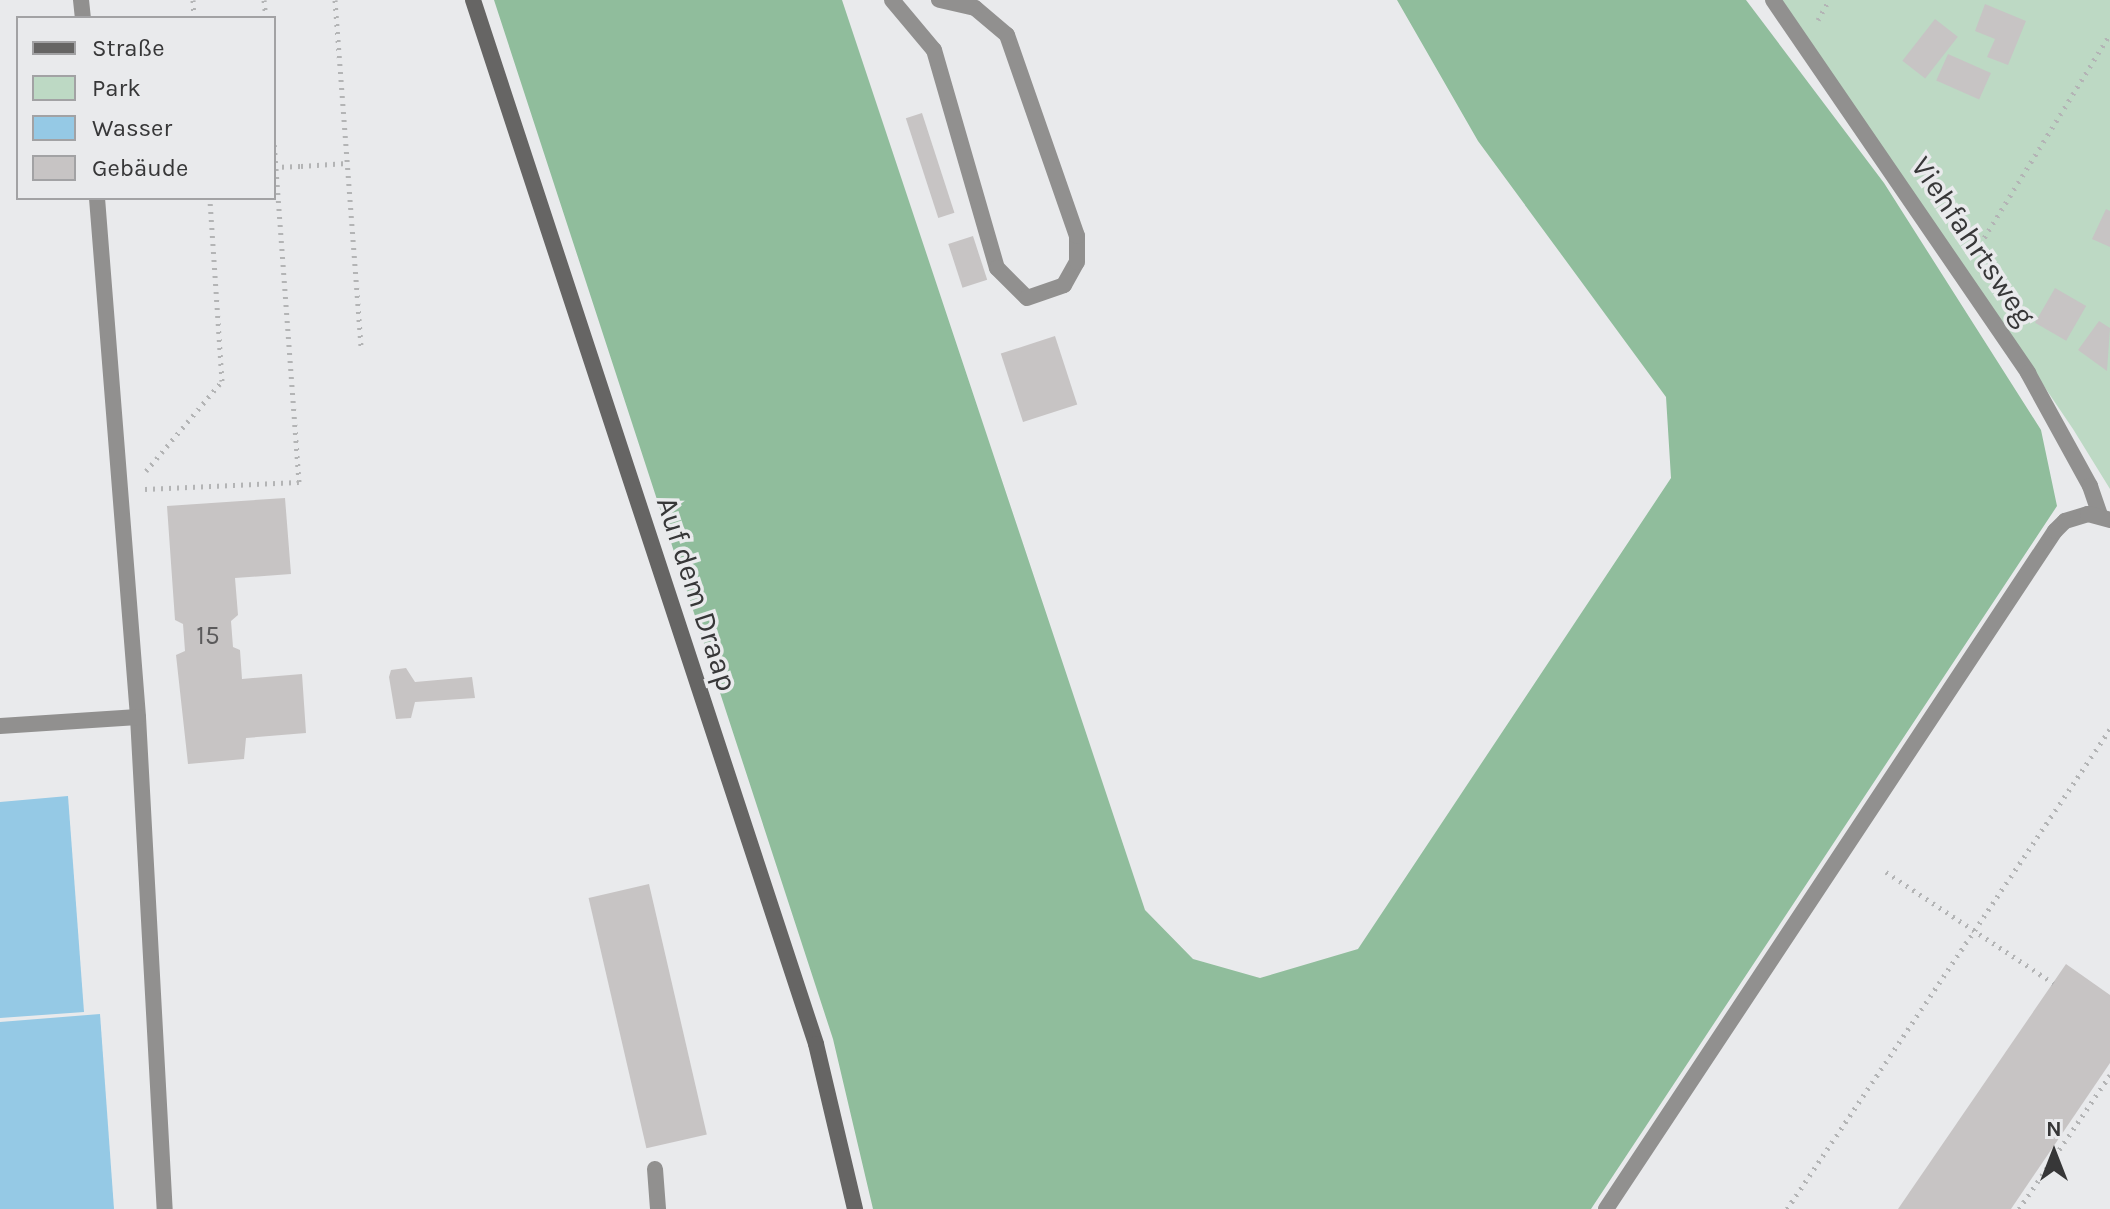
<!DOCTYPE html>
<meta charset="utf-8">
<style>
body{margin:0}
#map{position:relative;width:2110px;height:1209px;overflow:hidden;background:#e9eaec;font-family:Karla,sans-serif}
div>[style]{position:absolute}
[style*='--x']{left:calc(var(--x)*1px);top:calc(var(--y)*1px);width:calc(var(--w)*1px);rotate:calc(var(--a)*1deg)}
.green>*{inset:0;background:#bdd9c4}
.forest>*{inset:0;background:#90bd9c}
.water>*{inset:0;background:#95c9e5}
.building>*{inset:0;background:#c7c4c4;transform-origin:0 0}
.path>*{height:5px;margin-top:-2.5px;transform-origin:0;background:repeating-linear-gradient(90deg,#b3b4b5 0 2px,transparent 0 8px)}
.lane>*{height:16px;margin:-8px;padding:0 8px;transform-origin:8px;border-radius:8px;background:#91908f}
.street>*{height:16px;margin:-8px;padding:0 8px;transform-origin:8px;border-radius:8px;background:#91908f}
.secondary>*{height:16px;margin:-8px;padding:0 8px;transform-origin:8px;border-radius:8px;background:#666564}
.path-bridge>*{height:5px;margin-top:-2.5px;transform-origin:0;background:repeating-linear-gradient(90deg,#b3b4b5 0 2px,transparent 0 8px)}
span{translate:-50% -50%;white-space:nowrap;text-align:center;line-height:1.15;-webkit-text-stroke:7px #e9eaec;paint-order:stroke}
.number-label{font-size:26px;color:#5b5a5b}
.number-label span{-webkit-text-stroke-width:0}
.street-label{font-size:30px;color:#373738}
.legend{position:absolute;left:16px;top:16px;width:260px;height:184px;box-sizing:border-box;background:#e9eaec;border:2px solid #a2a2a4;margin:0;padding:10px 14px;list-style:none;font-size:24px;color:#373738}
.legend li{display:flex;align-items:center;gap:16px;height:40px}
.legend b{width:40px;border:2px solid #a2a2a4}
.north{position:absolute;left:2014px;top:1113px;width:80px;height:80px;-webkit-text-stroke:6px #e9eaec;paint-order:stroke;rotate:0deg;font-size:22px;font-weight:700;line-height:32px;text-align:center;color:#373738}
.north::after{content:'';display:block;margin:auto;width:28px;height:36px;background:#373738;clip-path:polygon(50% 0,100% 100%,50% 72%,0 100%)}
</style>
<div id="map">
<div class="green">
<i style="clip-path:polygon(1782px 0,2110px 0,2110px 489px,2073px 429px)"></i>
</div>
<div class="forest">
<i style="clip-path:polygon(494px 0,842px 0,1145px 910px,1193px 959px,1260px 978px,1358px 949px,1671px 478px,1666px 397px,1478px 141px,1397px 0,1746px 0,1884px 183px,2041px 430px,2057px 506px,1591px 1209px,873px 1209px,833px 1039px)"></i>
</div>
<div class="water">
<i style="clip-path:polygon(68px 796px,84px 1012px,0 1018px,0 802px)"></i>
<i style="clip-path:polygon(100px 1014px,114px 1209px,0 1209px,0 1022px)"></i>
</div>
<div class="building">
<i style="clip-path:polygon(1985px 4px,2026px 21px,2008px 65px,1987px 57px,1995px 39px,1975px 31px)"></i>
<i style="left:1935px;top:19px;width:29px;height:53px;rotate:38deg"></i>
<i style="left:1948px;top:54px;width:47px;height:29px;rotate:24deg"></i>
<i style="left:922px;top:113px;width:105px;height:17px;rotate:72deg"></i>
<i style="clip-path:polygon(2106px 209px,2110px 211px,2110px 247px,2092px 239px)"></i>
<i style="left:973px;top:236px;width:46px;height:26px;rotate:72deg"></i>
<i style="left:2055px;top:288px;width:36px;height:40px;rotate:30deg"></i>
<i style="clip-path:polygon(2099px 321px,2110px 328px,2107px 371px,2078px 350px)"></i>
<i style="left:1055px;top:336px;width:72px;height:57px;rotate:72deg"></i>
<i style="clip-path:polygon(285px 498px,291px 574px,235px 578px,238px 615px,231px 621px,233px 647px,240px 650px,242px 679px,302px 674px,306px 733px,246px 738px,244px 759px,188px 764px,176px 655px,185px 651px,183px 624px,175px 620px,167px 506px)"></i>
<i style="clip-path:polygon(406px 668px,415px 682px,472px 677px,475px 698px,415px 702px,411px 718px,396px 719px,389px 677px,391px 670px)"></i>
<i style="left:649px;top:884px;width:257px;height:62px;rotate:77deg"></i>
<i style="clip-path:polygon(2066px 964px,2110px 995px,2110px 1063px,2011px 1209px,1898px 1209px)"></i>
</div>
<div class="path">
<i style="--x:193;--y:0;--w:18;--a:87"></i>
<i style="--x:264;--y:0;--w:18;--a:84"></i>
<i style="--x:335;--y:0;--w:349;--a:85.7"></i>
<i style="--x:1818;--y:20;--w:23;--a:-61"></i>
<i style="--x:301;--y:166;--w:46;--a:-3.7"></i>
<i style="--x:1976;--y:251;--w:255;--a:-58.3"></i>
<i style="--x:146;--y:471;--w:118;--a:-49.8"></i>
<i style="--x:222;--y:381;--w:183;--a:-93.8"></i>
<i style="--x:145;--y:489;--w:154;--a:-2.6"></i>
<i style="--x:299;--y:482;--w:344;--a:-94.2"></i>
<i style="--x:1886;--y:872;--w:201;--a:33.6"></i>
<i style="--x:1787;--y:1209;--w:579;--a:-56.06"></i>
<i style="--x:2019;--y:1209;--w:162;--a:-55.8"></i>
</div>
<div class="lane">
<i style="--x:81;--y:0;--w:18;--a:84"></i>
<i style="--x:892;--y:0;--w:65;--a:50"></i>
<i style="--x:934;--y:50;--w:227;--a:73.9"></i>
<i style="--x:997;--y:268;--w:42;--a:45"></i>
<i style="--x:1027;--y:298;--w:39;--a:-19"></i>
<i style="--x:1064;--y:285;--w:26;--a:-61"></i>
<i style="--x:1077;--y:262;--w:26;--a:-90"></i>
<i style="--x:1077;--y:236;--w:213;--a:-109.2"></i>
<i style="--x:1007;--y:35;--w:42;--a:-139.8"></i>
<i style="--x:975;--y:8;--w:37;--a:-167"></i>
<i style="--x:1773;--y:0;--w:452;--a:55.6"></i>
<i style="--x:2028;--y:373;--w:129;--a:61.2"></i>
<i style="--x:2090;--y:486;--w:31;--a:71"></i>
<i style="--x:97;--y:198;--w:521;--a:85.48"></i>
<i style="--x:138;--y:717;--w:493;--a:86.9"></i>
<i style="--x:0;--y:726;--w:138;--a:-3.7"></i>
<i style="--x:655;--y:1169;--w:40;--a:85.7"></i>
</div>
<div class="street">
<i style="--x:1606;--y:1209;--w:813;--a:-56.49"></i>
<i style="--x:2055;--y:531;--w:14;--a:-45"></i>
<i style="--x:2065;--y:521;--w:24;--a:-17"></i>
<i style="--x:2088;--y:514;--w:23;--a:15"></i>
</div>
<div class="secondary">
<i style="--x:473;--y:0;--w:1099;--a:71.81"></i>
<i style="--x:816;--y:1044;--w:170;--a:76.7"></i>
</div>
<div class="path-bridge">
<i style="--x:274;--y:167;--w:27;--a:-2"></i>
</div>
<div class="number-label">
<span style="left:208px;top:636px">15</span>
</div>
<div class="street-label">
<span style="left:1973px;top:241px;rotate:56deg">Viehfahrtsweg</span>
<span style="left:697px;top:594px;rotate:72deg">Auf dem Draap</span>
</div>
<ul class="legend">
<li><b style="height:10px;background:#666564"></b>Straße</li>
<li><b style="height:22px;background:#bdd9c4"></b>Park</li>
<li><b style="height:22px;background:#95c9e5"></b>Wasser</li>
<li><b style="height:22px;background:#c7c4c4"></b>Gebäude</li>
</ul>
<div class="north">N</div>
</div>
